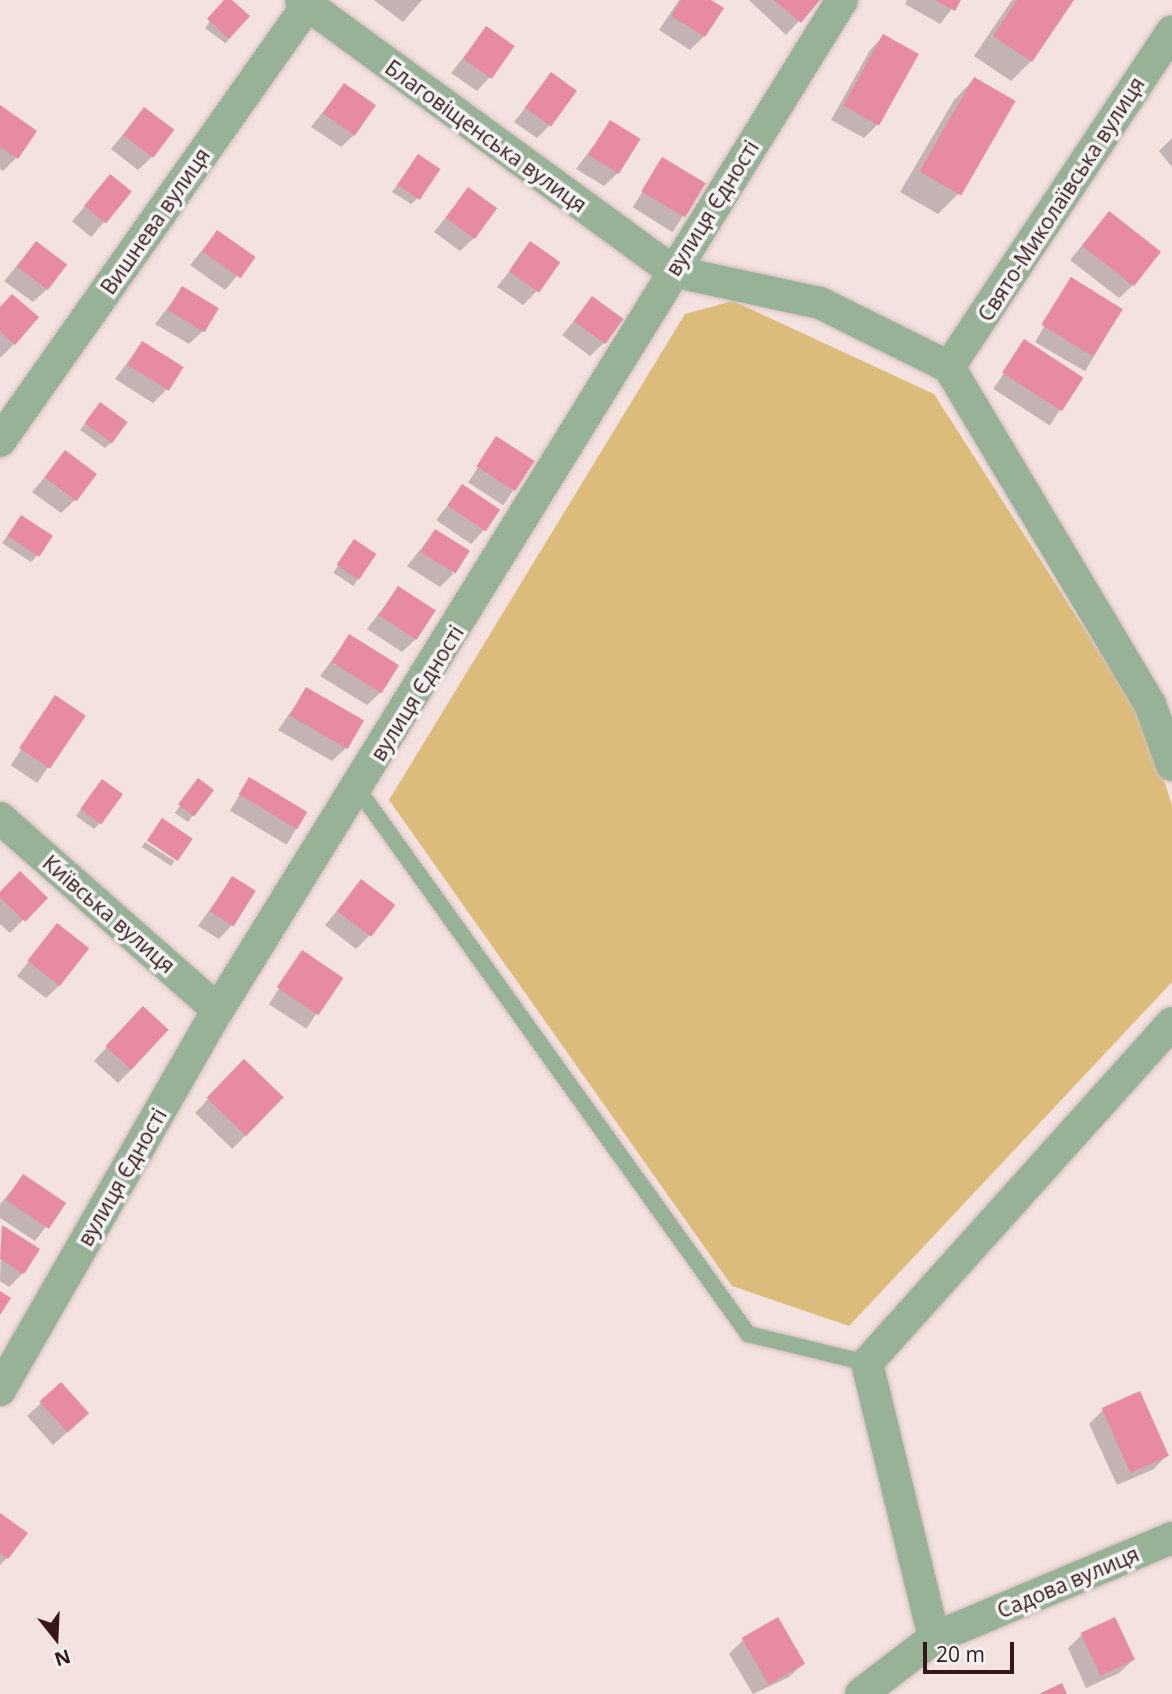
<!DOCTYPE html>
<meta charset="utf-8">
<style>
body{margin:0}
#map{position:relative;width:1172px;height:1694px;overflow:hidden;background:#f4e2e0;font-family:"Open Sans",sans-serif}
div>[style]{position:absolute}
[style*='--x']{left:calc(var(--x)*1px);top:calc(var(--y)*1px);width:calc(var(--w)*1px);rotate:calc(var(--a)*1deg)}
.green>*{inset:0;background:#dcbc7a}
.shadow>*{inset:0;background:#0003;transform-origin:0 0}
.building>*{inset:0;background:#e78ba1;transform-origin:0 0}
.roads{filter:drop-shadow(0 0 2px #d2bdbb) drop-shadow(0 0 2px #d2bdbb)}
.lane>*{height:16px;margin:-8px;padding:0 8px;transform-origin:8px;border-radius:8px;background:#98b298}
.street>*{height:32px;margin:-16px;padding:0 16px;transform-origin:16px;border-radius:16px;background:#98b298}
span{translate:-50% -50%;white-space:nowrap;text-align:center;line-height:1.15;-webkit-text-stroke:7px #f3f3f3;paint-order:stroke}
.street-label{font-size:21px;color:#361715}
.north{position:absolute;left:21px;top:1603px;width:70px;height:70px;-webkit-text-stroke:5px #f3f3f3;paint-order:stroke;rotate:162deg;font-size:19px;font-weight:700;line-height:28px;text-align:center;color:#361715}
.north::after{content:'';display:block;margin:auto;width:24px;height:32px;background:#361715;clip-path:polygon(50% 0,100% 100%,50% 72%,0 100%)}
.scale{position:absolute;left:923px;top:1642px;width:91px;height:32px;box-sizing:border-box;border:4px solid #361715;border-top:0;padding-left:9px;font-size:21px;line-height:24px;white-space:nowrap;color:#361715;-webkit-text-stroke:5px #f3f3f3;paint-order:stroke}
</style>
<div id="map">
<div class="green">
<i style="clip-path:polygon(733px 301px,934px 394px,1146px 725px,1172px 805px,1172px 982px,849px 1326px,732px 1286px,389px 800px,685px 314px)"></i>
</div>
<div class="shadow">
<i style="left:226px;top:0;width:26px;height:35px;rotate:37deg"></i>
<i style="clip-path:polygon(374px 0,422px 0,403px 22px)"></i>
<i style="clip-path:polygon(679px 0,708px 0,704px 36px,690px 50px,659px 30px)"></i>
<i style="clip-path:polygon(749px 0,818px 0,786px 35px)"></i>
<i style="clip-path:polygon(907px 0,959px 0,940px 24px,905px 4px)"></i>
<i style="clip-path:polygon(1012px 0,1072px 0,1031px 61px,1011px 81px,974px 56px)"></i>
<i style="clip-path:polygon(487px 28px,490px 77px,477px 91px,451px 73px)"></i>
<i style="clip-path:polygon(884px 36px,878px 124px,864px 138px,831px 120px,870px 50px)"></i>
<i style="clip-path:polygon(551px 75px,551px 124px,537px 138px,514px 122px)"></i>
<i style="clip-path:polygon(974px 79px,958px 194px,938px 214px,900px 192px,954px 100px)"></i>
<i style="clip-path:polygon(344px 85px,355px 134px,341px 147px,311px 127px)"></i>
<i style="clip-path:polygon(0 108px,16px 158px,3px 171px,0 169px)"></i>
<i style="clip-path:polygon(144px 109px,152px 157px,138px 170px,111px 149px)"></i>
<i style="clip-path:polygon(611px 122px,618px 173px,604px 186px,576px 169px)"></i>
<i style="clip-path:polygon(1172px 138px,1172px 167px,1159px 151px)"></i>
<i style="clip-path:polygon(418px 156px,418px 198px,411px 204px,392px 192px)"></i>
<i style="left:663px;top:159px;width:47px;height:57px;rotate:32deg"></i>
<i style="left:110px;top:176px;width:25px;height:59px;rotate:40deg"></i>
<i style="clip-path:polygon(468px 190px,474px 238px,460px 251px,434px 232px)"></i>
<i style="clip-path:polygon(1109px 213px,1133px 285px,1119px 298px,1070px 260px)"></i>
<i style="clip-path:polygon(217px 232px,253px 257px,225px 290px,190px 265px)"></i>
<i style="clip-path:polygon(36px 243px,47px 289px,33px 302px,4px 281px)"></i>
<i style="clip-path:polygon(531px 244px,537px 291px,523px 305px,497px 287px)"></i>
<i style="left:1071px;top:280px;width:58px;height:72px;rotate:30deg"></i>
<i style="clip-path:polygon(182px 289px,203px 331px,189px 344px,155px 324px)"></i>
<i style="clip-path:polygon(593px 298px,604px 343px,590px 356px,562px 335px)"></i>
<i style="clip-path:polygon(0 308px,14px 344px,1px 357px,0 357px)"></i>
<i style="left:1024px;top:342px;width:67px;height:56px;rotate:33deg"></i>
<i style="clip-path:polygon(142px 343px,167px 389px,153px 403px,115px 379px)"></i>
<i style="clip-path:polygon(94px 411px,112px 442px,105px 448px,80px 430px)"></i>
<i style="left:497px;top:438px;width:42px;height:53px;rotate:33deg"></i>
<i style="clip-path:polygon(65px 453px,75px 500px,61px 513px,32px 492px)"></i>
<i style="clip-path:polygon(463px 486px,484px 530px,471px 544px,436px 520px)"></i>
<i style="clip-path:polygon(21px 517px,37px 556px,31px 562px,2px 543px)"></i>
<i style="clip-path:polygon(435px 531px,453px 574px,440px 587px,407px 566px)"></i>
<i style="left:354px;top:541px;width:24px;height:38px;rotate:33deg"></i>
<i style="clip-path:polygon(398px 588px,416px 639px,402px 652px,367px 629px)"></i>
<i style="clip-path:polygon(350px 636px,381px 692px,367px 705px,320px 676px)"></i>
<i style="clip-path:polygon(307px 689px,346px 748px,332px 761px,278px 730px)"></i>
<i style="left:56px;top:698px;width:32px;height:81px;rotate:34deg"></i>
<i style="left:249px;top:779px;width:66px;height:37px;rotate:31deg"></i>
<i style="clip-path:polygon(102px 781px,101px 822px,94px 829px,76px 816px)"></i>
<i style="clip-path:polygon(192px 787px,212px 790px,188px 822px,175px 813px)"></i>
<i style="left:145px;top:842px;width:35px;height:6px;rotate:33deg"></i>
<i style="clip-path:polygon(20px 873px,45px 898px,10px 933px,0 924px,0 893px)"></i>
<i style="clip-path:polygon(232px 878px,232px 925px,219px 939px,198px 926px)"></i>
<i style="clip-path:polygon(361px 882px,369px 936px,356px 949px,325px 925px)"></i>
<i style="clip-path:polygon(57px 926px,60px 985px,46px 998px,17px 976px)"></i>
<i style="left:302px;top:953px;width:45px;height:61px;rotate:33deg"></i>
<i style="clip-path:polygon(130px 1022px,131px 1070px,118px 1083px,94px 1061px)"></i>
<i style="left:245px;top:1061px;width:52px;height:72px;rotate:44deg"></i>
<i style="clip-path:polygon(23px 1177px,64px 1203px,35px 1241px,0 1218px,0 1204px)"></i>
<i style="clip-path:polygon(2px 1227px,23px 1273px,9px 1287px,0 1281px)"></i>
<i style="clip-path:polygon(41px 1403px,74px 1426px,53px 1445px,27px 1416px)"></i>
<i style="clip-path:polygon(1103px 1410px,1167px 1455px,1154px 1469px,1117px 1485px,1089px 1424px)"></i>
<i style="clip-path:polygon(0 1516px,7px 1558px,0 1565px)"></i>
<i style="clip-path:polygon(1114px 1619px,1133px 1660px,1119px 1673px,1086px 1688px,1068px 1648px,1082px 1635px)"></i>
<i style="clip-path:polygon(743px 1640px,803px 1664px,789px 1677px,753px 1694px,729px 1654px)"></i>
</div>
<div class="building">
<i style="clip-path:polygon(224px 0,232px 0,250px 16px,229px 39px,207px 19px)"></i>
<i style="clip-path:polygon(681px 0,711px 0,724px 8px,705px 37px,671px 16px)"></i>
<i style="clip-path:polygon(774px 0,820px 0,801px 23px)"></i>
<i style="clip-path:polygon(935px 0,961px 0,955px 11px)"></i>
<i style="clip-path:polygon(1017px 0,1074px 0,1032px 62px,993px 36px)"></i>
<i style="left:486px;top:26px;width:35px;height:40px;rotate:35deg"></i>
<i style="left:883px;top:34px;width:41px;height:82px;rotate:29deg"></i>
<i style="left:551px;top:72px;width:32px;height:44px;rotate:36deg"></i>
<i style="left:974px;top:77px;width:48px;height:109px;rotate:30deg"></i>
<i style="left:344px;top:83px;width:39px;height:37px;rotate:35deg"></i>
<i style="clip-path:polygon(0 105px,37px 131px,18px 159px,0 147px)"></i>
<i style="left:144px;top:107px;width:38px;height:35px;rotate:37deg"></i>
<i style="left:610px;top:120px;width:36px;height:41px;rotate:32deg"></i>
<i style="left:418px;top:154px;width:27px;height:37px;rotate:34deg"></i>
<i style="left:662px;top:157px;width:51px;height:40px;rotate:31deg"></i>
<i style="left:110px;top:174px;width:28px;height:41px;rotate:39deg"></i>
<i style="left:468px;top:187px;width:36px;height:38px;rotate:36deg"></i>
<i style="left:1109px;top:211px;width:66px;height:44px;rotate:38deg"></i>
<i style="left:217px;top:230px;width:47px;height:26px;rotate:35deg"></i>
<i style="left:36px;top:241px;width:39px;height:32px;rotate:37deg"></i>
<i style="left:530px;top:241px;width:37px;height:37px;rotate:35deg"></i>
<i style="left:1071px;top:277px;width:61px;height:56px;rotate:32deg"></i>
<i style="left:182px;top:286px;width:43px;height:28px;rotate:31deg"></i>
<i style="clip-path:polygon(12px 294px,39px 317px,15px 345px,0 332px,0 307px)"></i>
<i style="left:592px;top:296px;width:39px;height:31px;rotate:36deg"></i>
<i style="left:1024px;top:339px;width:71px;height:40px;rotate:33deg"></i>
<i style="left:142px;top:341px;width:49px;height:28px;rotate:32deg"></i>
<i style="left:100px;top:402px;width:34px;height:26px;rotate:36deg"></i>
<i style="left:496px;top:436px;width:46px;height:36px;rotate:33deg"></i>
<i style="left:65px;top:450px;width:40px;height:34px;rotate:37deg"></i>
<i style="left:462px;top:484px;width:46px;height:26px;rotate:34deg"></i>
<i style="left:21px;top:515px;width:38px;height:25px;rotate:33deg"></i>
<i style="left:435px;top:529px;width:41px;height:27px;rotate:32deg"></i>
<i style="left:354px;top:539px;width:27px;height:31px;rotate:34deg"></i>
<i style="left:398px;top:586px;width:45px;height:35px;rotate:33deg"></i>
<i style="left:349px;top:634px;width:59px;height:33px;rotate:32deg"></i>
<i style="left:306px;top:687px;width:67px;height:33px;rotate:30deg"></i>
<i style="left:55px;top:695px;width:37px;height:64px;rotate:34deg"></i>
<i style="left:249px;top:777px;width:68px;height:20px;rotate:31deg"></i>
<i style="left:198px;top:778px;width:20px;height:33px;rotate:37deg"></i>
<i style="left:102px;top:779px;width:26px;height:37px;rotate:36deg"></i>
<i style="left:162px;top:818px;width:37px;height:27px;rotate:34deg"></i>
<i style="left:20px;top:871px;width:39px;height:33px;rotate:44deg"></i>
<i style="left:232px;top:876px;width:28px;height:42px;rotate:32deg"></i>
<i style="left:361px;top:879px;width:43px;height:40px;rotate:37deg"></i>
<i style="left:57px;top:923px;width:41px;height:48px;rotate:38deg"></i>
<i style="left:302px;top:950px;width:50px;height:45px;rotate:34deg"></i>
<i style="left:143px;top:1006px;width:35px;height:55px;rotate:43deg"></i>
<i style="left:244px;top:1059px;width:55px;height:54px;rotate:44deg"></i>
<i style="left:23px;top:1174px;width:52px;height:31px;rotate:34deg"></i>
<i style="clip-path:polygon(2px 1225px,40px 1249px,24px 1274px,0 1259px)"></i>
<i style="clip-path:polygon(0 1291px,11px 1298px,0 1315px)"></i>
<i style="left:61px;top:1382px;width:42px;height:29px;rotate:48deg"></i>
<i style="left:1140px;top:1391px;width:71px;height:42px;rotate:66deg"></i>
<i style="clip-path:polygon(0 1513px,28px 1533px,8px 1559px,0 1553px)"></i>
<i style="left:778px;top:1617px;width:54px;height:42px;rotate:60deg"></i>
<i style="left:1115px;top:1617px;width:47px;height:38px;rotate:65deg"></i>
<i style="clip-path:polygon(1062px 1683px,1067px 1694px,1039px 1694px)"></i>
</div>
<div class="roads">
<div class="lane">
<i style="--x:357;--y:788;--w:672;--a:54.39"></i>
<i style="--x:748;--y:1334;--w:122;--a:13.7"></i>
</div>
<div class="street">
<i style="--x:301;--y:0;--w:459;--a:36.1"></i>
<i style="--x:672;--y:271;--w:151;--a:12.2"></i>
<i style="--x:820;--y:303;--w:144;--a:26.4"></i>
<i style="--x:949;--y:367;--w:392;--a:59.2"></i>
<i style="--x:1150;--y:704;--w:65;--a:70.2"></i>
<i style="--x:949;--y:367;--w:403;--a:-56.4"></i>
<i style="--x:0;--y:441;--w:540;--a:-54.81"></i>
<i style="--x:0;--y:818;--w:290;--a:41.4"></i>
<i style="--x:0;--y:1390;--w:438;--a:-60.2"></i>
<i style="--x:218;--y:1010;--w:1187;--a:-58.29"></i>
<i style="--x:934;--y:1638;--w:283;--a:-103.7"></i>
<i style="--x:867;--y:1363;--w:457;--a:-48.1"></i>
<i style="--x:861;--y:1694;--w:92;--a:-37.5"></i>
<i style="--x:934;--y:1638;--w:258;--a:-22.8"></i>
</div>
</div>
<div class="street-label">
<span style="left:486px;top:136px;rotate:36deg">Благовіщенська вулиця</span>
<span style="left:1061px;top:199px;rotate:-57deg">Свято-Миколаївська вулиця</span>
<span style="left:712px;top:208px;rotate:-58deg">вулиця Єдності</span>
<span style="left:155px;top:221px;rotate:-55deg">Вишнева вулиця</span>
<span style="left:417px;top:693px;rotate:-58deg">вулиця Єдності</span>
<span style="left:109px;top:914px;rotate:41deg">Київська вулиця</span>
<span style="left:122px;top:1177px;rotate:-60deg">вулиця Єдності</span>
<span style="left:1068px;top:1582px;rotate:-23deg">Садова вулиця</span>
</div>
<div class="north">N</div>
<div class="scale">20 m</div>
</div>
